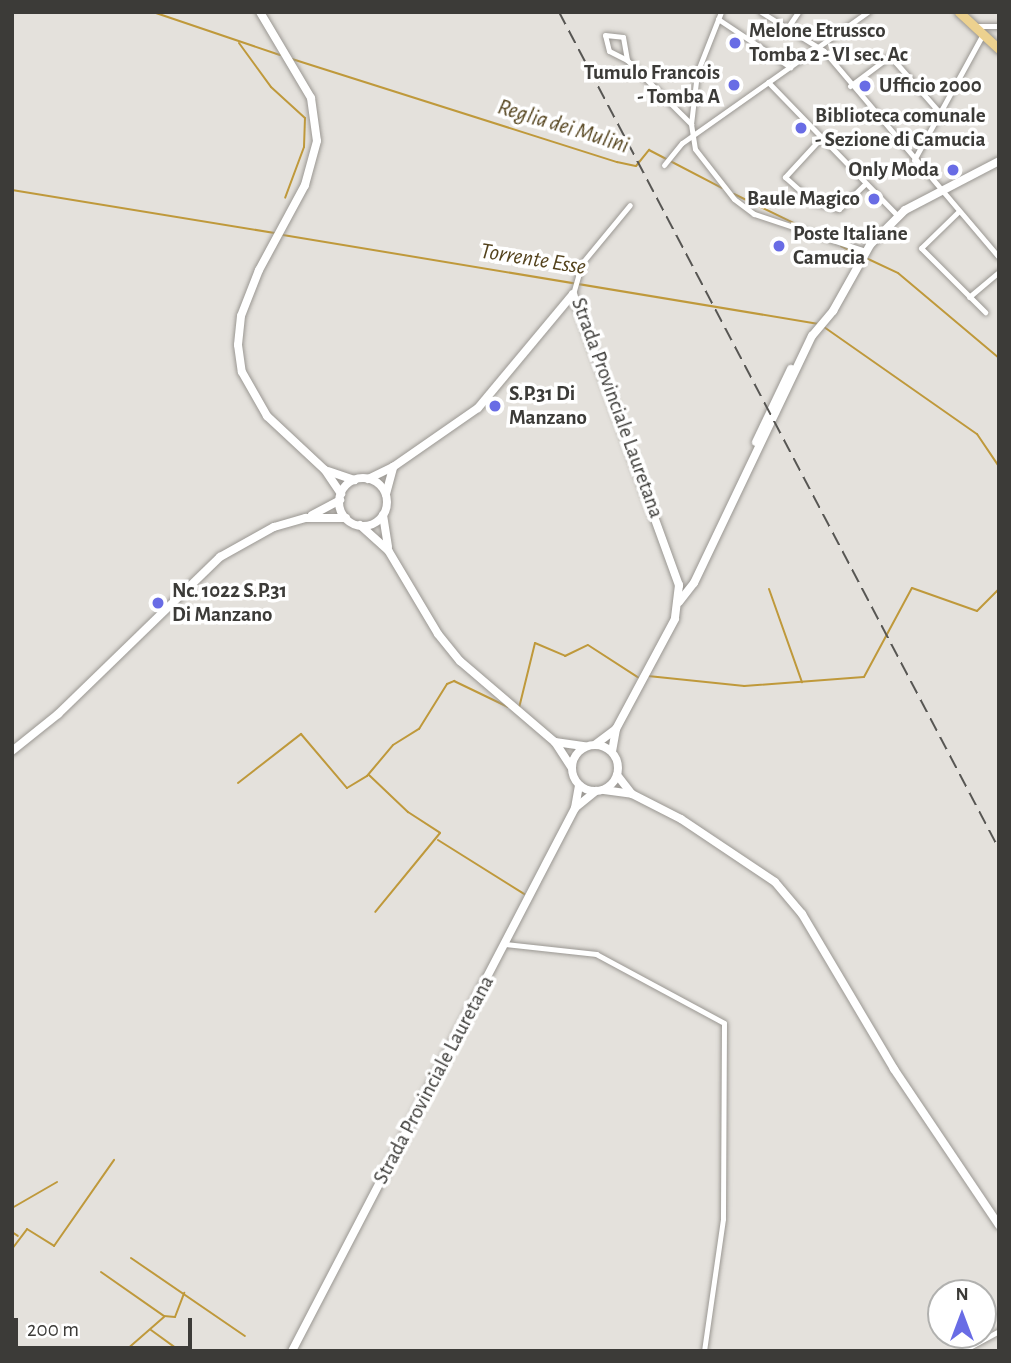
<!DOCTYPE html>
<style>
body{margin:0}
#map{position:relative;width:1011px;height:1363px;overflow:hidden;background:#e4e1dc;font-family:"Alegreya Sans",sans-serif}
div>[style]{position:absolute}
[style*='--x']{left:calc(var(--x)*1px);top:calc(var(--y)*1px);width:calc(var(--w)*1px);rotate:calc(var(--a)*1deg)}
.stream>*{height:2px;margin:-1px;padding:0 1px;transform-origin:1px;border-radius:1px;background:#bf993b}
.roads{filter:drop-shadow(0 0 2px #9a9792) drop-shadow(0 0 2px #9a9792)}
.street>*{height:5px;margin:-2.5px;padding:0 2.5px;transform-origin:2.5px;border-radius:2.5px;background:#fff}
.secondary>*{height:8px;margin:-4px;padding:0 4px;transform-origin:4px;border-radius:4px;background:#fff}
.secondary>.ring{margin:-4px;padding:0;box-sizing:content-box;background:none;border:8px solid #fff;border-radius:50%}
.primary>*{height:9px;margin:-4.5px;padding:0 4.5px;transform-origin:4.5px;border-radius:4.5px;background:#ecd18f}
.rail>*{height:2px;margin-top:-1px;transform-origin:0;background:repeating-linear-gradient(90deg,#575653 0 14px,transparent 0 21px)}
.dots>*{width:19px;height:19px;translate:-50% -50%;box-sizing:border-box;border:4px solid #fff;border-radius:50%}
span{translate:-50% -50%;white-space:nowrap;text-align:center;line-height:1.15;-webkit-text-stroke:7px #fff;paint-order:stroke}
.poi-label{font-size:21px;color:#3c3b38;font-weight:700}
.left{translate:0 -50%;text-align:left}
.right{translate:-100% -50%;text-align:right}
.street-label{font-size:21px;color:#3c3b38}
.water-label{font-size:23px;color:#54431d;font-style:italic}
.frame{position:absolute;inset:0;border:14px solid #3c3b38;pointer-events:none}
.north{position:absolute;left:927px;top:1279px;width:70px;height:70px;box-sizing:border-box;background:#fff;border:2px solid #b1b1af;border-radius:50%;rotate:0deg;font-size:19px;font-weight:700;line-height:28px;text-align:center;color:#3c3b38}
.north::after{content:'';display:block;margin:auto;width:24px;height:32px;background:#696ce5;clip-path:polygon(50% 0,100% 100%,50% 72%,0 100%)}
.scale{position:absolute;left:14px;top:1318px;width:178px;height:32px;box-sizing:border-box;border:4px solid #3c3b38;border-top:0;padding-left:9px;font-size:21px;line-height:24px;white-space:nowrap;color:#3c3b38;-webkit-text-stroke:5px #fff;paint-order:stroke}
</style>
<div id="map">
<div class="stream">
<i style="--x:153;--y:12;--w:134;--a:18.7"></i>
<i style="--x:239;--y:43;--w:54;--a:54"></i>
<i style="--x:271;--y:87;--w:46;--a:42.4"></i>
<i style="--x:305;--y:118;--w:29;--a:92"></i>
<i style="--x:304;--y:147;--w:54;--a:110.4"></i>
<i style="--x:292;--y:59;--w:341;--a:17.6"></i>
<i style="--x:617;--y:162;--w:19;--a:12"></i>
<i style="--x:636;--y:166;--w:21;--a:-51"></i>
<i style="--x:649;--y:150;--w:82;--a:27.5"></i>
<i style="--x:12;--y:190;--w:266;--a:9.3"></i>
<i style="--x:734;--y:194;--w:78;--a:25.9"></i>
<i style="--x:283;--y:235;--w:543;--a:9.43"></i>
<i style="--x:841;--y:246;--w:22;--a:27"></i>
<i style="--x:866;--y:258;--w:35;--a:25"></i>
<i style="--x:898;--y:273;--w:132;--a:40.1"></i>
<i style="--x:824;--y:327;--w:187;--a:35"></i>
<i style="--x:977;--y:434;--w:40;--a:56"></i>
<i style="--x:769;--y:589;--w:99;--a:70.5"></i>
<i style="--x:648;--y:676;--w:97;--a:5.9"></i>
<i style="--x:744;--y:686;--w:120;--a:-4.3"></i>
<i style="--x:864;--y:677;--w:101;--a:-61.7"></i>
<i style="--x:912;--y:588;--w:69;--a:19.5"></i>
<i style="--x:977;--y:611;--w:31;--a:-45"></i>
<i style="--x:519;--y:708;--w:67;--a:-76.2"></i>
<i style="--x:535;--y:643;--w:33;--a:23"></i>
<i style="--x:565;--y:656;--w:25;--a:-26"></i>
<i style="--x:588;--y:645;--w:61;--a:32.9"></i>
<i style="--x:369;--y:775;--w:54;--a:43.5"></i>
<i style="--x:408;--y:812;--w:38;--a:33"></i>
<i style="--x:440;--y:833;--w:102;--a:129.4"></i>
<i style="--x:238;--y:783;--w:80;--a:-37.9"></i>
<i style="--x:301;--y:734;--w:71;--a:49.6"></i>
<i style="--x:347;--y:788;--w:23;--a:-31"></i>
<i style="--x:367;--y:776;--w:40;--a:-50"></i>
<i style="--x:393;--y:745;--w:31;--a:-32"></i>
<i style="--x:419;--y:729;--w:53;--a:-58.1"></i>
<i style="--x:447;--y:684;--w:8;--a:-23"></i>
<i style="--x:454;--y:681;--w:60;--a:25.7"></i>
<i style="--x:438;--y:840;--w:102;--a:32.1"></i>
<i style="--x:12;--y:1208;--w:52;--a:-30"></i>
<i style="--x:12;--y:1232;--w:7;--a:34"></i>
<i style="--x:12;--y:1249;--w:25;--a:-53"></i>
<i style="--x:27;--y:1229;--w:32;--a:32"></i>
<i style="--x:54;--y:1246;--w:105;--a:-55.1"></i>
<i style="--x:131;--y:1258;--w:138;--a:34.4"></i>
<i style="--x:101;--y:1272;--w:77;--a:34.9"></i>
<i style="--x:164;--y:1316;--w:11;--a:5"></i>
<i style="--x:175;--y:1317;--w:26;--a:-69"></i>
<i style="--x:151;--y:1330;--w:36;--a:36"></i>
<i style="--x:125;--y:1351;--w:52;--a:-41.1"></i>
</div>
<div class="roads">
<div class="street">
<i style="--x:721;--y:12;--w:66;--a:111.5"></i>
<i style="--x:697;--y:73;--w:51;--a:96.7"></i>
<i style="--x:691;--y:124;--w:25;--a:81"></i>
<i style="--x:695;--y:149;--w:63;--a:52"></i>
<i style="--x:734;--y:199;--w:25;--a:37"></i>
<i style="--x:754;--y:214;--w:117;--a:18.4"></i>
<i style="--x:761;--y:12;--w:74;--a:31.8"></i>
<i style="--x:824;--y:51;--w:270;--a:49.7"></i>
<i style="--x:718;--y:19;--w:87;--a:33.7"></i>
<i style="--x:974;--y:26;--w:25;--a:0"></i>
<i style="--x:786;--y:30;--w:22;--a:-56"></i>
<i style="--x:627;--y:60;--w:20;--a:-153"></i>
<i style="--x:609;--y:51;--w:16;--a:-104"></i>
<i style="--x:605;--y:35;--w:18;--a:6"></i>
<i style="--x:623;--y:37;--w:23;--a:80"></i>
<i style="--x:627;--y:60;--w:91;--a:45"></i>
<i style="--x:768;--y:82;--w:187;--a:45.9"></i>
<i style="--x:850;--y:86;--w:50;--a:-36.9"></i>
<i style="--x:890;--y:56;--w:76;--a:48.7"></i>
<i style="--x:820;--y:139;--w:52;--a:132.6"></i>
<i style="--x:785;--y:177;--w:38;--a:42"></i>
<i style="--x:813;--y:202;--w:27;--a:15"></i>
<i style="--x:839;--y:209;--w:36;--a:-44"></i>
<i style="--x:914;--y:160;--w:144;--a:-61.3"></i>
<i style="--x:664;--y:165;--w:28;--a:-51"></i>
<i style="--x:682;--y:143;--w:228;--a:-35.2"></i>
<i style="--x:959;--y:211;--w:53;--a:135.8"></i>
<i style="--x:921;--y:248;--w:91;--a:45"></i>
<i style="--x:573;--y:294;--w:32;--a:-74"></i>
<i style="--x:582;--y:263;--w:75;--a:-50.4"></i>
<i style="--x:969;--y:297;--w:39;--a:-40"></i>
<i style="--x:505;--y:944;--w:92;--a:6.3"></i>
<i style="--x:596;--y:954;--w:145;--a:28.3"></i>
<i style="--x:724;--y:1023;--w:196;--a:90.3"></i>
<i style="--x:723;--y:1219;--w:133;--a:98.2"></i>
<i style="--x:962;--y:1351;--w:42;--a:-28.4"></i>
</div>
<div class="secondary">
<i style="--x:260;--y:12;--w:100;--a:59.3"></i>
<i style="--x:311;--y:98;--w:43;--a:82.1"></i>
<i style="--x:317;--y:141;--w:46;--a:105.3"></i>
<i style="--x:305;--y:185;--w:97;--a:118.4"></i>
<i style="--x:259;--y:270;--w:49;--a:111.4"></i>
<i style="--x:241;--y:316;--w:29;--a:96"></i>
<i style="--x:238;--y:345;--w:27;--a:82"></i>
<i style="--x:242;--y:372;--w:51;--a:60.4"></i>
<i style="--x:267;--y:416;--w:79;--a:43"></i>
<i style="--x:325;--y:470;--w:29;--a:56"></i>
<i style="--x:756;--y:442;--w:81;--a:-64.4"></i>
<i style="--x:328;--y:471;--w:28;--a:19"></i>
<i class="ring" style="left:339px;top:478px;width:40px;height:40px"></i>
<i style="--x:368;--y:479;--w:28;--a:-26"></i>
<i style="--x:393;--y:467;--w:103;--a:-34.8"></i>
<i style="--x:478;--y:408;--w:148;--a:-50.2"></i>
<i style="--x:573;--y:294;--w:310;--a:70"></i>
<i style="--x:679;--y:585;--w:34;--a:97"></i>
<i style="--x:675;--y:619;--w:125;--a:118.2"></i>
<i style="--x:616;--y:729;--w:22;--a:100"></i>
<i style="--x:386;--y:494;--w:28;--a:-75"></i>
<i style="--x:312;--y:515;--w:32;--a:-28"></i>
<i style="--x:383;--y:515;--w:32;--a:81"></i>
<i style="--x:360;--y:525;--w:38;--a:42"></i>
<i style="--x:388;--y:550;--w:98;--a:59.2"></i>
<i style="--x:438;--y:634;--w:35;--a:51"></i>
<i style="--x:460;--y:661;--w:125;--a:40.5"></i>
<i style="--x:555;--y:742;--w:31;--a:57"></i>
<i style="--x:679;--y:602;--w:24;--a:-52"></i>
<i style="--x:694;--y:583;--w:274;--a:-64.5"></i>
<i style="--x:812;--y:336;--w:33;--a:-50"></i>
<i style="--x:833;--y:311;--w:76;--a:-60.7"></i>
<i style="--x:870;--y:245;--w:49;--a:-45"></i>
<i style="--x:905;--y:210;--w:106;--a:-27.5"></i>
<i style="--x:555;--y:742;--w:30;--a:8"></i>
<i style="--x:596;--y:744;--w:25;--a:-37"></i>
<i class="ring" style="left:572px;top:745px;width:38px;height:38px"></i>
<i style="--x:12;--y:751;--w:59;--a:-38.8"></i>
<i style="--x:58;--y:714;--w:226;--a:-44.1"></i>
<i style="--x:220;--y:557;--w:62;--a:-29.1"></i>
<i style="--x:274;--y:527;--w:33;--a:-16"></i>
<i style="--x:306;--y:518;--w:40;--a:0"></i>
<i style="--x:617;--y:775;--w:24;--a:52"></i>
<i style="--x:604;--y:790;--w:28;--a:8"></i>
<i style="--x:632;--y:794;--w:55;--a:27"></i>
<i style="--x:681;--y:819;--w:113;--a:33.8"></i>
<i style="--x:775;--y:882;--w:42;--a:49.8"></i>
<i style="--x:802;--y:914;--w:180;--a:59.3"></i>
<i style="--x:894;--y:1069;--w:188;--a:56.1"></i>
<i style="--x:575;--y:808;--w:27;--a:-39"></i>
<i style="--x:292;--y:1351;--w:612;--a:-62.47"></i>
<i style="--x:575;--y:808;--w:23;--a:-80"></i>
</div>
<div class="primary">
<i style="--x:959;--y:12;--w:54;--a:42.8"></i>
</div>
</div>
<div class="rail">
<i style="--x:559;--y:12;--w:946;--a:62.27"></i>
</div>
<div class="dots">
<i style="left:735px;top:43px;background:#696ce5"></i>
<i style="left:734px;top:85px;background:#696ce5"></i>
<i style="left:865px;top:86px;background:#696ce5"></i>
<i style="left:801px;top:128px;background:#696ce5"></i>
<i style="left:953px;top:170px;background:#696ce5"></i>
<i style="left:874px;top:199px;background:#696ce5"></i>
<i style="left:779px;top:246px;background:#696ce5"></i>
<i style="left:495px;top:406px;background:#696ce5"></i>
<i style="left:158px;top:603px;background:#696ce5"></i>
</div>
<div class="poi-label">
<span class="left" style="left:749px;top:43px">Melone Etrussco<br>Tomba 2 - VI sec. Ac</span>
<span class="right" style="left:720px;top:85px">Tumulo Francois<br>- Tomba A</span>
<span class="left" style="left:879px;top:86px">Ufficio 2000</span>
<span class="left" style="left:815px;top:128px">Biblioteca comunale<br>- Sezione di Camucia</span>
<span class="right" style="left:939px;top:170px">Only Moda</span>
<span class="right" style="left:860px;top:199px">Baule Magico</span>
<span class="left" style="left:793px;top:246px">Poste Italiane<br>Camucia</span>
<span class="left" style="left:509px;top:406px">S.P.31 Di<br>Manzano</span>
<span class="left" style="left:172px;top:603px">Nc. 1022 S.P.31<br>Di Manzano</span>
</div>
<div class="street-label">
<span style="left:617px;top:408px;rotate:70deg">Strada Provinciale Lauretana</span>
<span style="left:434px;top:1080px;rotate:-62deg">Strada Provinciale Lauretana</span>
</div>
<div class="water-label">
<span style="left:563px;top:127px;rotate:17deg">Reglia dei Mulini</span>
<span style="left:533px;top:260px;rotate:9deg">Torrente Esse</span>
</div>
<div class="frame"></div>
<div class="north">N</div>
<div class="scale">200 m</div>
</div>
